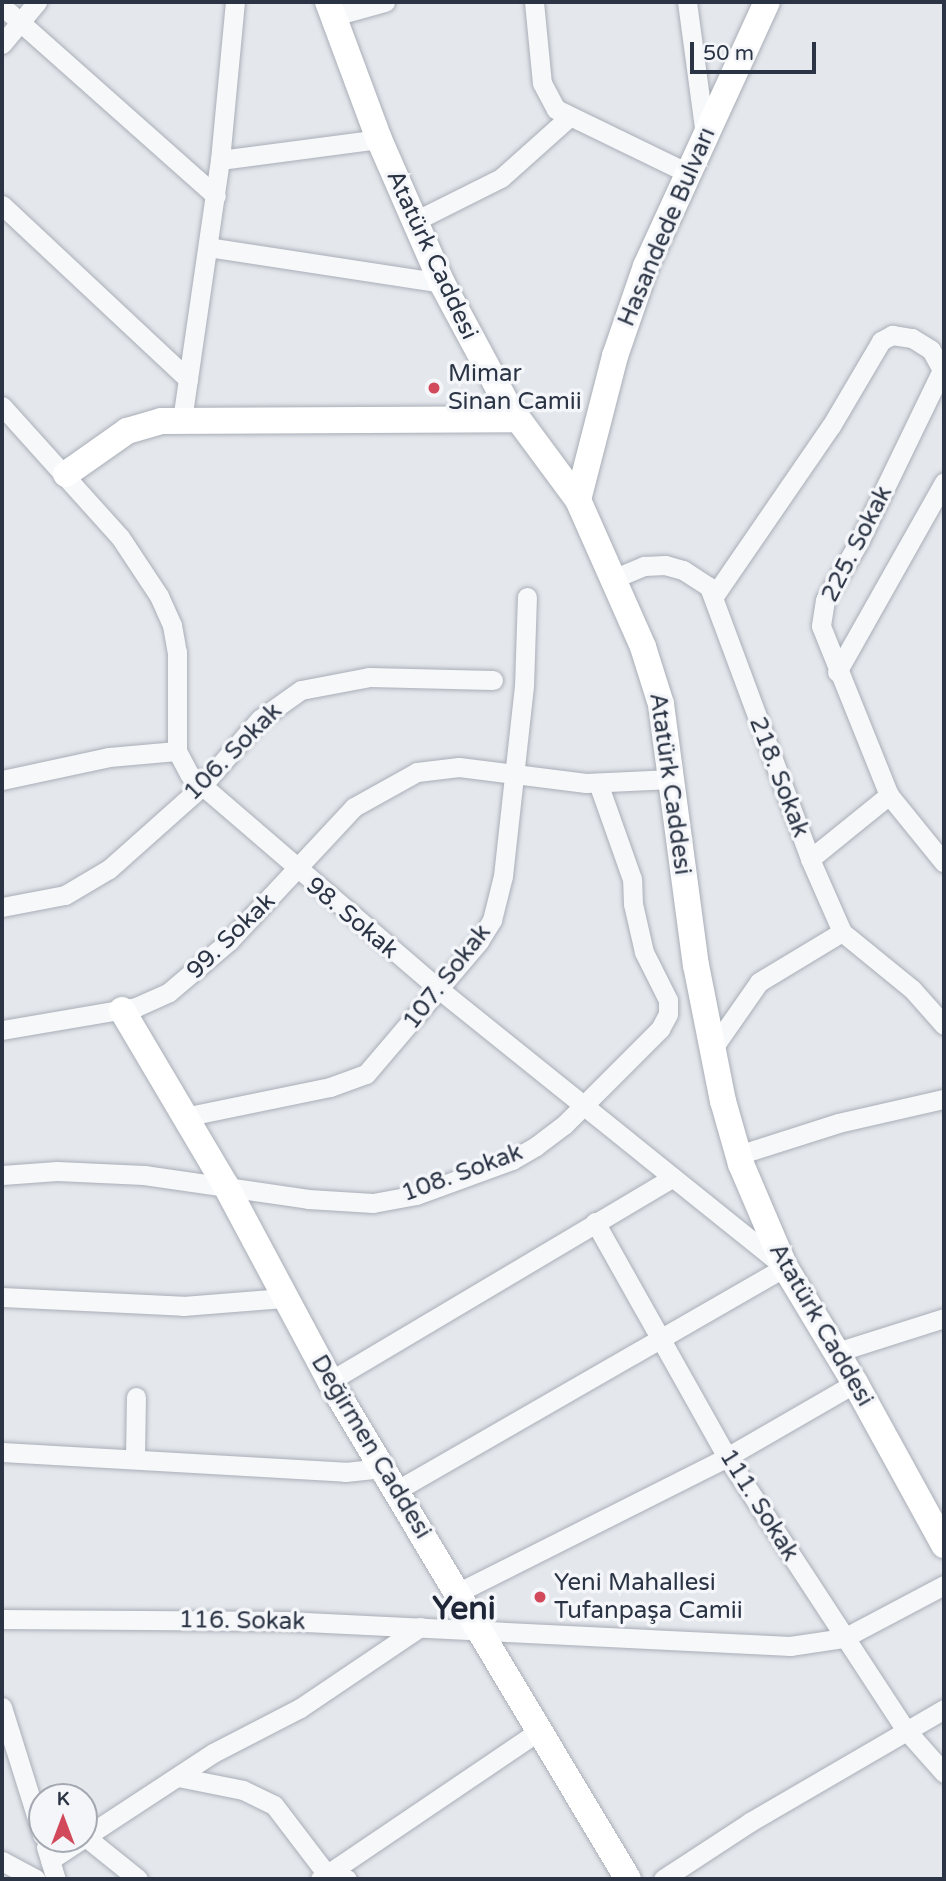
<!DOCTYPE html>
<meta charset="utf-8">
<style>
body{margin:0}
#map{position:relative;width:946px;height:1881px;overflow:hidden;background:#e4e7ec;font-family:"Varela Round",sans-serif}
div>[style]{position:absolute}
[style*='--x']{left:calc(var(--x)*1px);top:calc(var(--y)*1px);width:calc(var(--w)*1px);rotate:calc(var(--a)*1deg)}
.roads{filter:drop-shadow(0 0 2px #a9aeb7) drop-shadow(0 0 2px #a9aeb7)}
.street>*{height:19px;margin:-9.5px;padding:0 9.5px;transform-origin:9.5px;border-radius:9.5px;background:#f7f8fa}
.secondary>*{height:26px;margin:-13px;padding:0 13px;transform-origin:13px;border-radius:13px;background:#fff}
.dots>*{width:19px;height:19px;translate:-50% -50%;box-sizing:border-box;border:4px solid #f4f6f9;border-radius:50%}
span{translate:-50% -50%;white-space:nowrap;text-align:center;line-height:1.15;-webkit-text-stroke:7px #f4f6f9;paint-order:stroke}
.street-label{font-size:24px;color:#2b3445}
.poi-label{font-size:24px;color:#2b3445}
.left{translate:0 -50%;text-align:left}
.district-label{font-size:32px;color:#1d2536;font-weight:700}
.frame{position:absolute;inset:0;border:4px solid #2b3445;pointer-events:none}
.north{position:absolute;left:28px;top:1783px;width:70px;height:70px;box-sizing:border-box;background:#f4f6f9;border:2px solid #a4a8b1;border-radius:50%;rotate:0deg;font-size:19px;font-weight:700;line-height:28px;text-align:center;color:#2b3445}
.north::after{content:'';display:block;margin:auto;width:24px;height:32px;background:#d1495b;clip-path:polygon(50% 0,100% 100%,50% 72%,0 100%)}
.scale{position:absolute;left:690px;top:42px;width:126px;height:32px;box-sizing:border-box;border:4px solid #2b3445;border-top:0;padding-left:9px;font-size:21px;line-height:24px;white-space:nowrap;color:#2b3445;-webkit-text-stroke:5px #f4f6f9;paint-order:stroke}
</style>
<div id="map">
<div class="roads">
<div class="street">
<i style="--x:534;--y:2;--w:81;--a:84.4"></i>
<i style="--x:542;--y:83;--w:30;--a:62"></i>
<i style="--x:556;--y:109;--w:147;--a:25.9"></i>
<i style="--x:687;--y:2;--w:135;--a:82.3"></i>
<i style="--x:2;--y:6;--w:286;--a:41.6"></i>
<i style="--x:334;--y:16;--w:53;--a:-15.4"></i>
<i style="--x:2;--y:44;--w:55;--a:-50.2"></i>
<i style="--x:220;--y:160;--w:160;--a:-7.5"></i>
<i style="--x:2;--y:205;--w:255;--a:43.1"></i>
<i style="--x:413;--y:222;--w:98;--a:-26.6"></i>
<i style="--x:501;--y:178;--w:90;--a:-41.8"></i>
<i style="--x:208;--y:247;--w:237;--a:8.7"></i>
<i style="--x:2;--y:406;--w:176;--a:48"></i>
<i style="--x:120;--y:537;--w:71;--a:56.5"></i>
<i style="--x:159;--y:596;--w:32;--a:66"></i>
<i style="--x:172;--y:625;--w:27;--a:80"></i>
<i style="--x:177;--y:652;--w:99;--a:90"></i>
<i style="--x:177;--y:751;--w:27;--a:62"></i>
<i style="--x:190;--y:775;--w:330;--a:40.7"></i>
<i style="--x:440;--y:990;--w:442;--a:38.8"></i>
<i style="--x:785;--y:1267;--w:450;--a:150.1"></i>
<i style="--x:182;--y:420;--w:263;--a:-81.7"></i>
<i style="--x:220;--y:160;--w:159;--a:-84.6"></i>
<i style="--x:613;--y:579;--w:34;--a:-23"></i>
<i style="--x:644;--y:566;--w:21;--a:-3"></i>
<i style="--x:665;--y:565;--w:19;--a:16"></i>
<i style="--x:683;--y:570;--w:31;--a:33"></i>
<i style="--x:709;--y:587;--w:290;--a:69.6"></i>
<i style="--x:810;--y:859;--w:80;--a:66.3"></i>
<i style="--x:842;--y:932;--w:90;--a:39.2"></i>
<i style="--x:912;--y:989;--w:48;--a:48.4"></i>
<i style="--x:714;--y:596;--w:206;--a:-55.5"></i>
<i style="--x:831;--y:426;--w:99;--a:-59.5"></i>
<i style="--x:881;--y:341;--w:13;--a:-29"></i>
<i style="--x:892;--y:335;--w:20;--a:9"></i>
<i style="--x:912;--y:338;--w:22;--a:32"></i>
<i style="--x:931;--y:350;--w:23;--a:61"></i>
<i style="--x:942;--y:370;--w:189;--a:115.8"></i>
<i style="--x:860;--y:540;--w:69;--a:120.3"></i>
<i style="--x:825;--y:600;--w:26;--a:99"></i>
<i style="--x:821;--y:626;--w:182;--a:68.1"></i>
<i style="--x:889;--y:795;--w:87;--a:51"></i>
<i style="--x:837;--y:672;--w:218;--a:-60.6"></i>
<i style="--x:2;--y:780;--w:109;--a:-12.1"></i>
<i style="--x:109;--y:757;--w:68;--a:-5"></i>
<i style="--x:810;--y:859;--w:102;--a:-39"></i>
<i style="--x:2;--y:907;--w:64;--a:-10.8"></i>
<i style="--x:65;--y:895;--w:51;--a:-30.6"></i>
<i style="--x:109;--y:869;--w:123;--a:-41.7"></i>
<i style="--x:201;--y:787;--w:90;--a:-49.1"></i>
<i style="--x:260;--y:719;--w:50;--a:-35.3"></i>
<i style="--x:301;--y:690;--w:69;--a:-10.8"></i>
<i style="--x:369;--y:677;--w:124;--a:1.4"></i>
<i style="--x:2;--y:1030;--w:136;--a:-9.7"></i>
<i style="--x:136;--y:1007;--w:36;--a:-24"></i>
<i style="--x:169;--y:992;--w:79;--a:-40.4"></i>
<i style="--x:229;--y:941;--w:183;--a:-47"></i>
<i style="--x:354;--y:807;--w:72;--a:-29.1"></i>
<i style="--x:417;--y:772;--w:42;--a:-6.8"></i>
<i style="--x:459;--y:767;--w:128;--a:7.2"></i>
<i style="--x:586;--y:783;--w:86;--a:-2.7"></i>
<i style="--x:713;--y:1048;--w:80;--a:-55.1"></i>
<i style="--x:759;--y:982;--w:97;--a:-31.1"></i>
<i style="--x:184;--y:1117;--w:149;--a:-11.6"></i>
<i style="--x:330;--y:1087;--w:38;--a:-20"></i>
<i style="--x:366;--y:1074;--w:175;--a:-49.6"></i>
<i style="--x:479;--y:941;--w:25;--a:-58"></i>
<i style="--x:492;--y:920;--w:45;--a:-76"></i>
<i style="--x:503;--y:876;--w:191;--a:-83.7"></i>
<i style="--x:524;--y:686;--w:89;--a:-88.1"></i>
<i style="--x:738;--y:1155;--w:105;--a:-17.7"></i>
<i style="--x:838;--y:1123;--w:109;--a:-12.8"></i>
<i style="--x:2;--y:1175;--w:55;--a:-4.2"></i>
<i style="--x:57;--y:1171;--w:87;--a:2.6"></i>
<i style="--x:144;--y:1175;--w:166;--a:8.3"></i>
<i style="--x:308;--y:1199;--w:65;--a:3.5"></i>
<i style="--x:373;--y:1203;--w:44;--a:-10.5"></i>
<i style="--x:416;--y:1195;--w:102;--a:-20"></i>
<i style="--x:512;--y:1160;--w:28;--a:-30"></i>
<i style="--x:536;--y:1146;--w:35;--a:-37"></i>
<i style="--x:564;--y:1125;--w:136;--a:-45"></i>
<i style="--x:660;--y:1029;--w:17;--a:-62"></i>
<i style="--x:668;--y:1014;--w:14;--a:-90"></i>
<i style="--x:668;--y:1000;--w:54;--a:-116.6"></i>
<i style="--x:644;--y:952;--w:49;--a:-102.9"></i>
<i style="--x:633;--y:904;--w:25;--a:-92"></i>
<i style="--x:632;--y:879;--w:102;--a:-109.5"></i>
<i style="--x:595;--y:1222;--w:270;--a:60.7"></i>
<i style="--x:727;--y:1457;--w:325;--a:56.8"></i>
<i style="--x:905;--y:1729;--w:59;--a:48.4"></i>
<i style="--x:2;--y:1297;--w:181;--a:2.8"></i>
<i style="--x:183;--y:1306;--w:101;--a:-4.5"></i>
<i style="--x:837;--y:1352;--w:112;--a:-17.6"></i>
<i style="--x:330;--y:1381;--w:398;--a:-30.7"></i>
<i style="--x:2;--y:1452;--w:344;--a:3.3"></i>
<i style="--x:345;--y:1472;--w:36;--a:-6"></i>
<i style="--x:135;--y:1458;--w:61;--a:-89.1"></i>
<i style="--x:459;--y:1592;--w:300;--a:-26.7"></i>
<i style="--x:727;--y:1457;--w:148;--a:-30"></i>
<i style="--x:2;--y:1619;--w:283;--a:0.4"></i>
<i style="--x:285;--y:1621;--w:506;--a:2.83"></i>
<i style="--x:790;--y:1646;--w:55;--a:-8.4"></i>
<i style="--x:844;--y:1638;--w:113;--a:-27.9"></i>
<i style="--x:2;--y:1707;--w:134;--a:72.6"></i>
<i style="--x:178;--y:1777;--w:66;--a:11.3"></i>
<i style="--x:243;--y:1790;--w:34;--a:26"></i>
<i style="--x:274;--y:1805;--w:84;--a:52.7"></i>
<i style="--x:325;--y:1872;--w:23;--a:18"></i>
<i style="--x:87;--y:1838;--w:65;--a:38.8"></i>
<i style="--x:46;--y:1847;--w:34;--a:73"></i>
<i style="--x:50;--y:1860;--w:195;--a:-33.3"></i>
<i style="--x:213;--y:1753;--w:98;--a:-27.3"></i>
<i style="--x:300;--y:1708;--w:145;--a:-34"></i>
<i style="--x:2;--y:1861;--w:38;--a:28"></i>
<i style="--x:320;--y:1879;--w:266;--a:-34.1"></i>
<i style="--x:663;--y:1879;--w:104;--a:-33.2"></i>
<i style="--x:750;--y:1822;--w:225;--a:-30.2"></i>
</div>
<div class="secondary">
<i style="--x:328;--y:2;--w:146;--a:69.6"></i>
<i style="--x:379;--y:139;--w:157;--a:66.4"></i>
<i style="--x:442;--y:283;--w:137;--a:61.8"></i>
<i style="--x:507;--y:404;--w:119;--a:53.5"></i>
<i style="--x:578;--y:500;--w:161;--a:66.1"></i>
<i style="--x:643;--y:647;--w:60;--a:72.5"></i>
<i style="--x:661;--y:704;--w:263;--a:82.4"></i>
<i style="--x:696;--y:965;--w:139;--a:78.8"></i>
<i style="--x:723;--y:1101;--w:66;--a:74.1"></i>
<i style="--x:741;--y:1164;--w:112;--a:66.9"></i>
<i style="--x:785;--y:1267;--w:135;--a:58.9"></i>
<i style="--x:855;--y:1383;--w:185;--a:61.2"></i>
<i style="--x:66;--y:474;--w:75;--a:-35.2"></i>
<i style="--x:127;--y:431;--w:35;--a:-16"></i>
<i style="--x:161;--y:421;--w:356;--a:-0.3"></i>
<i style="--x:578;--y:500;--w:149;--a:-75.6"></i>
<i style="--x:615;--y:356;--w:95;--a:-71"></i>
<i style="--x:646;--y:266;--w:290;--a:-65.4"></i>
<i style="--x:122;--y:1010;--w:204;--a:59.4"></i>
<i style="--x:226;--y:1186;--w:221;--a:61.9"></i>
<i style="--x:330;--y:1381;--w:580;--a:59.1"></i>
</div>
</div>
<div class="dots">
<i style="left:434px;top:388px;background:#d1495b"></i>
<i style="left:540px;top:1597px;background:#d1495b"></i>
</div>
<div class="street-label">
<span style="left:667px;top:227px;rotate:-67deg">Hasandede Bulvarı</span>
<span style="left:432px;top:255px;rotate:65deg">Atatürk Caddesi</span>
<span style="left:857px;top:544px;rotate:-63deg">225. Sokak</span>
<span style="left:233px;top:752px;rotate:-45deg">106. Sokak</span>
<span style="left:779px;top:777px;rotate:69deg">218. Sokak</span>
<span style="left:670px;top:784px;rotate:82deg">Atatürk Caddesi</span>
<span style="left:352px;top:918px;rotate:40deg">98. Sokak</span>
<span style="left:231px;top:936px;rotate:-44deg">99. Sokak</span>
<span style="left:447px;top:977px;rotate:-52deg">107. Sokak</span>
<span style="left:462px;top:1173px;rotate:-20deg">108. Sokak</span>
<span style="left:821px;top:1325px;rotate:60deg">Atatürk Caddesi</span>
<span style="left:371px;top:1447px;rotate:59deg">Değirmen Caddesi</span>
<span style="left:759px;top:1505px;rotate:58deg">111. Sokak</span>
<span style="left:242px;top:1621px;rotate:1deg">116. Sokak</span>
</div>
<div class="poi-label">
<span class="left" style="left:448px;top:388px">Mimar<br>Sinan Camii</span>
<span class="left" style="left:554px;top:1597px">Yeni Mahallesi<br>Tufanpaşa Camii</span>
</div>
<div class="district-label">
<span style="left:464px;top:1609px">Yeni</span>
</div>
<div class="frame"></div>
<div class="north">K</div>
<div class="scale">50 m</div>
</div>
